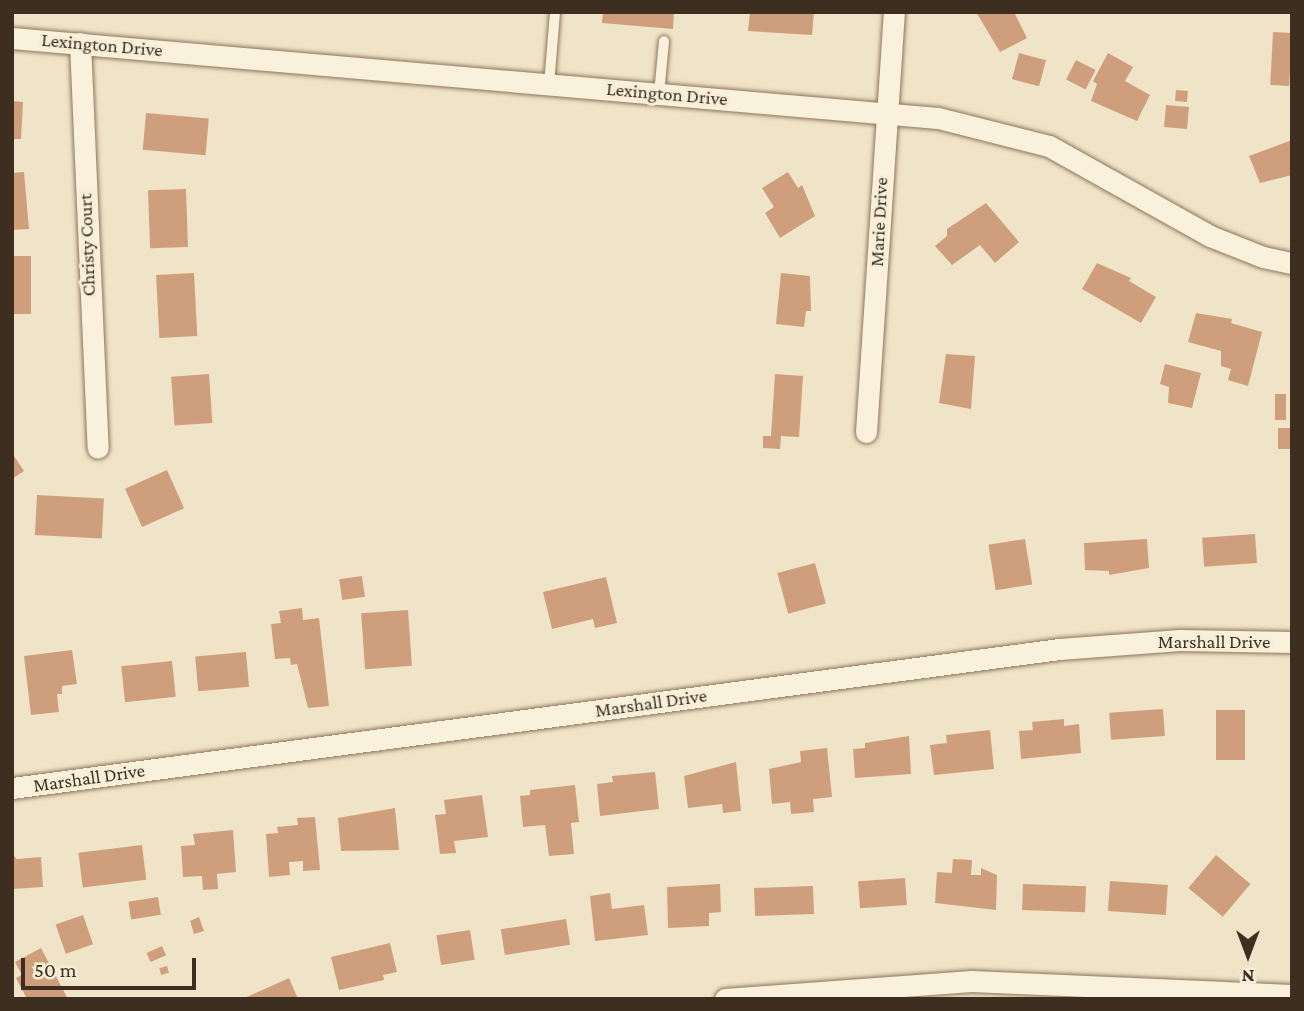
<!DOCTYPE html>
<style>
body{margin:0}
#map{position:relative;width:1304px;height:1011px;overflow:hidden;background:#f0e4c8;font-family:"Crimson Pro",serif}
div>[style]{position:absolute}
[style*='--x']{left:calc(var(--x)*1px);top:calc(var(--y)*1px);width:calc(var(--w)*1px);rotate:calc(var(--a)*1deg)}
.building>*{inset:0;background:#cf9f7d;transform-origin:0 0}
.roads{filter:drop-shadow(0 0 2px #8d765c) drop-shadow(0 0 2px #8d765c)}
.service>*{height:10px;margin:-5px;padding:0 5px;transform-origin:5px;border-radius:5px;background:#faf1dc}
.minor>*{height:21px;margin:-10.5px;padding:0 10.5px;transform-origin:10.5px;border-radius:10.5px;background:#faf1dc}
span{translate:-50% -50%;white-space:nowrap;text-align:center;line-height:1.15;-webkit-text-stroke:6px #f7eed8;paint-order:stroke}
.street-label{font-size:19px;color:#3d2e20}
.frame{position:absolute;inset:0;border:14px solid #3d2e20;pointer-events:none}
.north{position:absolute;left:1213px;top:920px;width:70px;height:70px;-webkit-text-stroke:5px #f7eed8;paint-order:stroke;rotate:180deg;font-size:19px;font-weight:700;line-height:28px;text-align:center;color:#3d2e20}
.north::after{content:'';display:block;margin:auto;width:24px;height:32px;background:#3d2e20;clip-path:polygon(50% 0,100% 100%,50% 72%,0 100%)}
.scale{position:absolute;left:21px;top:958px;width:175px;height:32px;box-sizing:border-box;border:4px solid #3d2e20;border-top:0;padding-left:9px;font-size:21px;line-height:24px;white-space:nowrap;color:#3d2e20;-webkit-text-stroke:5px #f7eed8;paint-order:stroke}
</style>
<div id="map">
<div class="building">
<i style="clip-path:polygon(603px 12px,674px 12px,673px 29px,602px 23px)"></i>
<i style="clip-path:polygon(750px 12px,814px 12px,812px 35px,748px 31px)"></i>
<i style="clip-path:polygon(976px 12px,1014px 12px,1027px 38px,1000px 52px)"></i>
<i style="left:1273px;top:32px;width:19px;height:53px;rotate:3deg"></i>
<i style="left:1019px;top:53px;width:28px;height:27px;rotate:15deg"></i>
<i style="clip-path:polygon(1108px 53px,1133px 67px,1125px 81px,1150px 95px,1137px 121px,1091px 101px,1097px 84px,1093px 81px)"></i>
<i style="left:1076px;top:60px;width:22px;height:22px;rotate:27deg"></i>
<i style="left:1176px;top:90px;width:12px;height:11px;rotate:5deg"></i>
<i style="clip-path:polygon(12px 101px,23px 102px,21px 139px,12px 139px)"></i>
<i style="left:1166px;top:105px;width:23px;height:22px;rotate:5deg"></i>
<i style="left:146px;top:113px;width:63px;height:37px;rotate:5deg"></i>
<i style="clip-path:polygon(1292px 140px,1292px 175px,1260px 183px,1249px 156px)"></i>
<i style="clip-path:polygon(24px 172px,29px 229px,12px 230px,12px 173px)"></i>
<i style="clip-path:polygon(788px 172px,798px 188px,802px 185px,815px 216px,780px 238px,765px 213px,774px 207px,762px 188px)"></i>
<i style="left:186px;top:189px;width:58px;height:38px;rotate:88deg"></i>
<i style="clip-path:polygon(986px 203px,1019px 242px,995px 263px,980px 245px,952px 265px,935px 246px,947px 236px,947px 229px)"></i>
<i style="left:12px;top:256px;width:19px;height:58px"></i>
<i style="clip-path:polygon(1097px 263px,1131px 278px,1129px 281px,1156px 297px,1141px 323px,1082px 289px)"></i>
<i style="left:194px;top:273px;width:63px;height:38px;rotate:87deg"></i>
<i style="clip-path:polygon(781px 273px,810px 276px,811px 311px,806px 311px,804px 327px,776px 324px)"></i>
<i style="clip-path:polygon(1196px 313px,1232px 319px,1231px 323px,1262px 332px,1248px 386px,1228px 380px,1231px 369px,1221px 366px,1221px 351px,1188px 342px)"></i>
<i style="clip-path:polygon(946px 354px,975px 356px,971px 409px,939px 403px)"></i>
<i style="clip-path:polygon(1165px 364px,1201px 373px,1192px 408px,1168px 403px,1169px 387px,1160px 384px)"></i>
<i style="left:209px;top:374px;width:49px;height:38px;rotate:86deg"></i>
<i style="clip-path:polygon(775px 374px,803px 376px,799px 437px,781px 436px,780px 449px,763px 448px,763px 436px,771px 436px)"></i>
<i style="left:1275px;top:394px;width:11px;height:26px"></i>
<i style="left:1278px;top:428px;width:14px;height:21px"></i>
<i style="clip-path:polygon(12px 453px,24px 471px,12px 479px)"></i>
<i style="left:167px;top:470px;width:42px;height:46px;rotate:66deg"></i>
<i style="left:37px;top:495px;width:67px;height:40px;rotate:3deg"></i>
<i style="left:1255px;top:534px;width:29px;height:53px;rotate:86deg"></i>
<i style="left:1025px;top:539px;width:46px;height:37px;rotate:81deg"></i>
<i style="clip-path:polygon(1147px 539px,1149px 568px,1109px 575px,1109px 571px,1085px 570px,1084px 543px)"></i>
<i style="left:815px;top:563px;width:42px;height:39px;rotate:75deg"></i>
<i style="left:362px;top:576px;width:21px;height:23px;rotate:82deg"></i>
<i style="clip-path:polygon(606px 577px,617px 623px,595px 628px,593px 619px,552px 629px,543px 592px)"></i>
<i style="clip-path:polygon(302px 608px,303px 620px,319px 618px,329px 706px,308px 708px,297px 664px,291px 665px,290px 658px,275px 659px,271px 624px,281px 623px,279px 611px)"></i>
<i style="left:408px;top:610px;width:56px;height:47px;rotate:86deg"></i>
<i style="clip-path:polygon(72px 650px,77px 684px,62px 686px,62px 694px,57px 694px,59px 712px,31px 715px,24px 656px)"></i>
<i style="left:246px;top:652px;width:35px;height:51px;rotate:85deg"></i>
<i style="left:172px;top:661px;width:36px;height:51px;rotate:84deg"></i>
<i style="left:1163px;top:709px;width:27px;height:54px;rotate:86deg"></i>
<i style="left:1216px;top:710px;width:29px;height:50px"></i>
<i style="clip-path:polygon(1064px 719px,1064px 726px,1079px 724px,1081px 753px,1021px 759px,1019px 731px,1033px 730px,1032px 722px)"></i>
<i style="clip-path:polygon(990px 730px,994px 769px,934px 775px,930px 745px,947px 743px,946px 735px)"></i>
<i style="clip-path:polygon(909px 736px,911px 774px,855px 778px,853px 749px,865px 748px,865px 743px)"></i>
<i style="clip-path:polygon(827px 748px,832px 797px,813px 799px,814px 812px,791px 814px,790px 802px,772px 804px,769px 769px,801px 762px,800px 751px)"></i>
<i style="clip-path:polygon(736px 762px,741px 811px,723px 813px,722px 804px,688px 808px,684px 776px)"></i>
<i style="clip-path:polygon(655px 772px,659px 809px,600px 816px,597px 784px,613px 782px,612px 776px)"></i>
<i style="clip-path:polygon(575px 785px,579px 822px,571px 823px,574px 854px,549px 856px,545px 825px,523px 827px,520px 796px,530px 795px,530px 790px)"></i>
<i style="clip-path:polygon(482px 795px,488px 837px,454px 841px,456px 853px,440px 854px,435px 815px,446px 814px,444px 800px)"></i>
<i style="clip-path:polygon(395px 808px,399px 850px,341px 851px,338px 818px)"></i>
<i style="clip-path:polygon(315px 817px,320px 870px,303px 871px,303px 861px,289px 862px,290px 875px,269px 877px,266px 834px,278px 833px,277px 827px,298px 825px,297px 818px)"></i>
<i style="clip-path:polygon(233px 830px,236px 872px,217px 874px,218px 889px,203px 890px,202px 876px,183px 877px,181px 846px,195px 845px,193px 834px)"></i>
<i style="left:142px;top:845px;width:35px;height:64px;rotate:83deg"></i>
<i style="clip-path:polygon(12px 854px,17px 859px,41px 857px,43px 887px,12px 889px)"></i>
<i style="left:1216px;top:855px;width:45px;height:43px;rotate:40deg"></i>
<i style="clip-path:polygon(953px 859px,972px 860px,971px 875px,981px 875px,981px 868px,997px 875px,996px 910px,935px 903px,937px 872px,952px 873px)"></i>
<i style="left:905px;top:878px;width:27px;height:47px;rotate:86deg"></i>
<i style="left:1110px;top:881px;width:58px;height:30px;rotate:4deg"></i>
<i style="clip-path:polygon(720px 884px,721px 912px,709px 913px,709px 926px,668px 928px,667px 887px)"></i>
<i style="left:1023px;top:884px;width:63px;height:26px;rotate:2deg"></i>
<i style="left:813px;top:886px;width:28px;height:59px;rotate:88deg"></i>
<i style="clip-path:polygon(610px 893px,612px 909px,644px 905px,648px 935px,595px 941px,590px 896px)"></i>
<i style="left:158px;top:897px;width:18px;height:30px;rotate:81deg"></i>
<i style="left:83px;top:915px;width:31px;height:29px;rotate:71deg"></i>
<i style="clip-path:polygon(199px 917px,204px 931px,194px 934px,190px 921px)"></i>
<i style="left:566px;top:919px;width:26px;height:66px;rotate:81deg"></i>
<i style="left:470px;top:930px;width:30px;height:34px;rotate:81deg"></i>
<i style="clip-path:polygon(390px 943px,397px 972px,383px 975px,384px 980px,339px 990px,331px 957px)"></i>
<i style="left:162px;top:946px;width:10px;height:17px;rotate:66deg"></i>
<i style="clip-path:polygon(41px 948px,68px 999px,27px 999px,16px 978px,22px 975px,15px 962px)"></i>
<i style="left:167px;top:966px;width:7px;height:8px;rotate:74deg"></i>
<i style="clip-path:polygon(289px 978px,298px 999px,242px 999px)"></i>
</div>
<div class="roads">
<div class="service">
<i style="--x:549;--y:85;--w:73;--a:-85.3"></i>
<i style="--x:659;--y:94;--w:53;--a:-84.6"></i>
</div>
<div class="minor">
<i style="--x:12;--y:38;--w:929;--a:4.94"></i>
<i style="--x:938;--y:118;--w:114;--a:14.2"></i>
<i style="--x:1049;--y:146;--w:184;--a:29.2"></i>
<i style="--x:1210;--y:236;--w:57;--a:21.6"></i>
<i style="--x:1263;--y:257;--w:30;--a:12"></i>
<i style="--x:80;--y:43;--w:405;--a:87.5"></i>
<i style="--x:866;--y:432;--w:421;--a:-86.2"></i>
<i style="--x:12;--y:788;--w:1056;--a:-7.56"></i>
<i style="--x:1059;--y:649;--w:121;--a:-4.3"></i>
<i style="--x:1180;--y:640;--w:112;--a:1"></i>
<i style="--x:725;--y:999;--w:247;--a:-4.2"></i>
<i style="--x:971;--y:981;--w:321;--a:2.5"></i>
</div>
</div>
<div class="street-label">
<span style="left:102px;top:45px;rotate:5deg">Lexington Drive</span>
<span style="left:667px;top:94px;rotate:5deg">Lexington Drive</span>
<span style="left:879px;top:222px;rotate:-87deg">Marie Drive</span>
<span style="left:87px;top:245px;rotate:-92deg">Christy Court</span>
<span style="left:1214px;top:642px">Marshall Drive</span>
<span style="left:651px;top:703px;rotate:-8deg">Marshall Drive</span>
<span style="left:89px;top:778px;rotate:-8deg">Marshall Drive</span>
</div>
<div class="frame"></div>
<div class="north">N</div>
<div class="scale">50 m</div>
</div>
